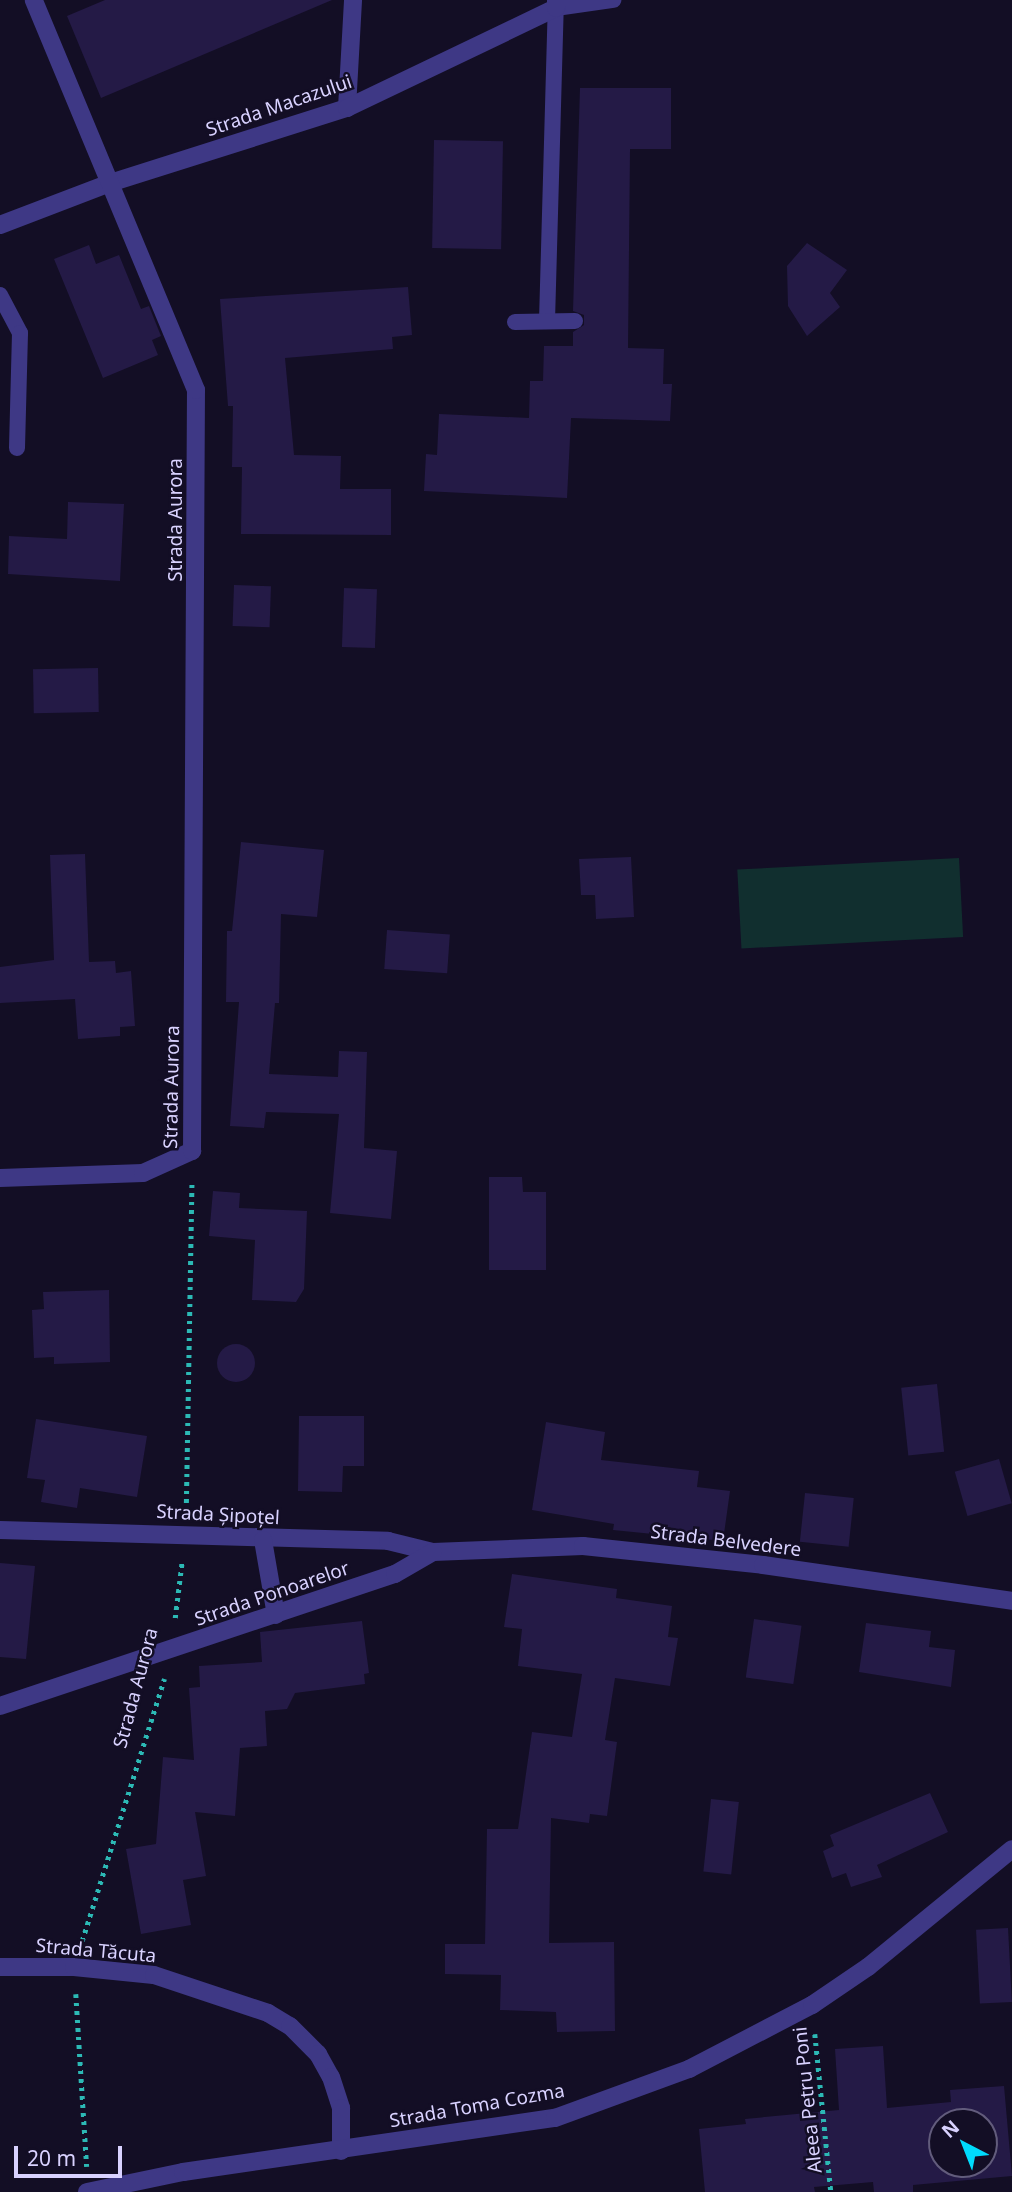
<!DOCTYPE html>
<meta charset="utf-8">
<style>
body{margin:0}
#map{position:relative;width:1012px;height:2192px;overflow:hidden;background:#130e25;font-family:"Noto Sans",sans-serif}
div>[style]{position:absolute}
[style*='--x']{left:calc(var(--x)*1px);top:calc(var(--y)*1px);width:calc(var(--w)*1px);rotate:calc(var(--a)*1deg)}
.green>*{inset:0;background:#112f2f;transform-origin:0 0}
.building>*{inset:0;background:#241a46;transform-origin:0 0}
.round{border-radius:50%}
.path>*{height:4.5px;margin-top:-2.25px;transform-origin:0;background:repeating-linear-gradient(90deg,#2cb9b5 0 3.5px,transparent 0 8.5px)}
.service>*{height:16px;margin:-8px;padding:0 8px;transform-origin:8px;border-radius:8px;background:#3e3885}
.minor>*{height:18px;margin:-9px;padding:0 9px;transform-origin:9px;border-radius:9px;background:#3e3885}
.tertiary>*{height:18px;margin:-9px;padding:0 9px;transform-origin:9px;border-radius:9px;background:#3e3885}
span{translate:-50% -50%;white-space:nowrap;text-align:center;line-height:1.15;-webkit-text-stroke:5px #130e25;paint-order:stroke}
.street-label{font-size:19px;color:#d9d2ff}
.north{position:absolute;left:928px;top:2108px;width:70px;height:70px;box-sizing:border-box;background:#130e25;border:2px solid #625c7c;border-radius:50%;rotate:318deg;font-size:19px;font-weight:700;line-height:28px;text-align:center;color:#d9d2ff}
.north::after{content:'';display:block;margin:auto;width:24px;height:32px;background:#00dbfd;clip-path:polygon(50% 0,100% 100%,50% 72%,0 100%)}
.scale{position:absolute;left:14px;top:2146px;width:108px;height:32px;box-sizing:border-box;border:4px solid #d9d2ff;border-top:0;padding-left:9px;font-size:21px;line-height:24px;white-space:nowrap;color:#d9d2ff;-webkit-text-stroke:5px #130e25;paint-order:stroke}
</style>
<div id="map">
<div class="green">
<i style="left:959px;top:858px;width:79px;height:222px;rotate:87deg"></i>
</div>
<div class="building">
<i style="clip-path:polygon(105px 0,332px 0,101px 98px,67px 16px)"></i>
<i style="clip-path:polygon(580px 88px,671px 88px,671px 149px,630px 149px,628px 348px,664px 349px,663px 384px,672px 384px,670px 421px,571px 418px,567px 498px,424px 491px,426px 454px,437px 455px,439px 414px,529px 418px,530px 381px,543px 381px,544px 346px,573px 346px,573px 332px,584px 325px,584px 315px,573px 311px)"></i>
<i style="left:434px;top:140px;width:69px;height:108px;rotate:1deg"></i>
<i style="clip-path:polygon(807px 243px,847px 270px,830px 293px,840px 307px,807px 336px,788px 306px,787px 266px)"></i>
<i style="clip-path:polygon(89px 245px,96px 264px,119px 255px,141px 309px,149px 306px,161px 336px,152px 340px,158px 355px,103px 378px,54px 259px)"></i>
<i style="clip-path:polygon(408px 287px,412px 335px,392px 337px,393px 349px,285px 358px,294px 455px,341px 456px,340px 489px,391px 489px,391px 535px,241px 534px,242px 467px,232px 467px,233px 406px,228px 406px,220px 299px)"></i>
<i style="clip-path:polygon(68px 502px,124px 504px,120px 581px,8px 574px,9px 536px,67px 539px)"></i>
<i style="left:234px;top:585px;width:37px;height:41px;rotate:2deg"></i>
<i style="left:344px;top:588px;width:33px;height:59px;rotate:2deg"></i>
<i style="left:98px;top:668px;width:44px;height:65px;rotate:89deg"></i>
<i style="clip-path:polygon(241px 842px,324px 850px,317px 917px,281px 914px,279px 1003px,275px 1003px,269px 1074px,338px 1077px,339px 1051px,367px 1052px,364px 1148px,397px 1151px,391px 1219px,330px 1213px,339px 1114px,266px 1112px,264px 1128px,230px 1126px,239px 1002px,226px 1002px,227px 931px,232px 931px)"></i>
<i style="clip-path:polygon(85px 854px,89px 962px,115px 961px,116px 973px,131px 971px,135px 1026px,120px 1027px,120px 1036px,78px 1039px,75px 999px,0 1003px,0 967px,54px 960px,50px 855px)"></i>
<i style="clip-path:polygon(631px 857px,634px 917px,596px 919px,595px 895px,581px 895px,579px 859px)"></i>
<i style="left:387px;top:930px;width:63px;height:39px;rotate:4deg"></i>
<i style="clip-path:polygon(489px 1177px,522px 1177px,523px 1192px,546px 1192px,546px 1270px,489px 1270px)"></i>
<i style="clip-path:polygon(213px 1191px,240px 1193px,239px 1208px,307px 1211px,304px 1289px,296px 1302px,252px 1300px,255px 1240px,209px 1236px)"></i>
<i style="clip-path:polygon(109px 1290px,110px 1362px,54px 1364px,54px 1357px,34px 1358px,32px 1310px,44px 1309px,43px 1292px)"></i>
<i class="round" style="left:217px;top:1344px;width:38px;height:38px"></i>
<i style="left:937px;top:1384px;width:68px;height:36px;rotate:84deg"></i>
<i style="clip-path:polygon(299px 1416px,364px 1416px,364px 1466px,343px 1466px,342px 1492px,298px 1491px)"></i>
<i style="clip-path:polygon(36px 1419px,147px 1436px,137px 1497px,80px 1488px,77px 1508px,41px 1502px,45px 1480px,27px 1478px)"></i>
<i style="clip-path:polygon(546px 1422px,605px 1432px,601px 1460px,699px 1471px,697px 1487px,730px 1491px,723px 1541px,613px 1530px,614px 1524px,532px 1510px)"></i>
<i style="left:999px;top:1459px;width:46px;height:46px;rotate:74deg"></i>
<i style="left:805px;top:1493px;width:49px;height:49px;rotate:6deg"></i>
<i style="clip-path:polygon(0 1563px,35px 1566px,26px 1659px,0 1657px)"></i>
<i style="clip-path:polygon(512px 1574px,617px 1589px,616px 1598px,672px 1606px,668px 1637px,678px 1638px,670px 1686px,615px 1678px,605px 1740px,617px 1742px,607px 1816px,590px 1814px,589px 1823px,551px 1818px,549px 1943px,614px 1942px,615px 2031px,557px 2032px,556px 2012px,500px 2010px,501px 1975px,445px 1974px,445px 1944px,485px 1944px,487px 1829px,518px 1829px,532px 1732px,572px 1737px,582px 1674px,518px 1666px,522px 1629px,504px 1627px)"></i>
<i style="left:754px;top:1619px;width:48px;height:59px;rotate:8deg"></i>
<i style="clip-path:polygon(362px 1621px,369px 1673px,364px 1674px,365px 1684px,295px 1693px,287px 1709px,265px 1711px,267px 1746px,240px 1748px,235px 1816px,195px 1812px,206px 1876px,183px 1880px,191px 1925px,141px 1934px,126px 1849px,156px 1844px,163px 1757px,194px 1760px,189px 1688px,200px 1687px,199px 1666px,262px 1662px,260px 1632px)"></i>
<i style="clip-path:polygon(866px 1623px,931px 1631px,929px 1647px,955px 1650px,951px 1687px,859px 1672px)"></i>
<i style="clip-path:polygon(930px 1793px,948px 1832px,877px 1865px,882px 1877px,851px 1887px,846px 1873px,832px 1878px,823px 1851px,834px 1846px,830px 1835px)"></i>
<i style="left:711px;top:1799px;width:28px;height:73px;rotate:6deg"></i>
<i style="left:1008px;top:1928px;width:74px;height:32px;rotate:87deg"></i>
<i style="clip-path:polygon(evenodd,883px 2046px,887px 2108px,951px 2102px,950px 2090px,1004px 2086px,1012px 2176px,913px 2185px,913px 2192px,874px 2192px,873px 2182px,814px 2187px,815px 2192px,705px 2192px,699px 2129px,746px 2124px,745px 2119px,839px 2110px,835px 2049px,883px 2046px,942px 2122px,984px 2122px,984px 2164px,942px 2164px,942px 2122px)"></i>
</div>
<div class="path">
<i style="--x:186;--y:1511;--w:331;--a:-89"></i>
<i style="--x:175;--y:1618;--w:57;--a:-83"></i>
<i style="--x:82;--y:1941;--w:275;--a:-72.6"></i>
<i style="--x:76;--y:1994;--w:173;--a:86.4"></i>
<i style="--x:815;--y:2034;--w:159;--a:84.2"></i>
</div>
<div class="service">
<i style="--x:0;--y:295;--w:43;--a:62.2"></i>
<i style="--x:20;--y:333;--w:115;--a:91.5"></i>
<i style="--x:547;--y:321;--w:313;--a:-88.4"></i>
<i style="--x:556;--y:8;--w:58;--a:-8"></i>
<i style="--x:515;--y:322;--w:60;--a:-1"></i>
</div>
<div class="minor">
<i style="--x:347;--y:108;--w:108;--a:-86.8"></i>
<i style="--x:0;--y:225;--w:118;--a:-20.9"></i>
<i style="--x:110;--y:183;--w:249;--a:-17.6"></i>
<i style="--x:347;--y:108;--w:232;--a:-25.6"></i>
<i style="--x:556;--y:8;--w:8;--a:-90"></i>
<i style="--x:0;--y:1178;--w:143;--a:-2"></i>
<i style="--x:143;--y:1173;--w:54;--a:-24.2"></i>
<i style="--x:192;--y:1151;--w:761;--a:-89.7"></i>
<i style="--x:196;--y:390;--w:422;--a:-112.6"></i>
<i style="--x:0;--y:1530;--w:388;--a:1.6"></i>
<i style="--x:388;--y:1541;--w:46;--a:13.7"></i>
<i style="--x:433;--y:1552;--w:150;--a:-2.3"></i>
<i style="--x:583;--y:1546;--w:181;--a:6"></i>
<i style="--x:763;--y:1565;--w:252;--a:8.2"></i>
<i style="--x:263;--y:1540;--w:76;--a:80.2"></i>
<i style="--x:0;--y:1706;--w:416;--a:-18.5"></i>
<i style="--x:395;--y:1574;--w:44;--a:-30.1"></i>
</div>
<div class="tertiary">
<i style="--x:0;--y:1967;--w:74;--a:0"></i>
<i style="--x:74;--y:1967;--w:80;--a:5.7"></i>
<i style="--x:154;--y:1975;--w:120;--a:18.4"></i>
<i style="--x:268;--y:2013;--w:26;--a:31"></i>
<i style="--x:290;--y:2026;--w:40;--a:45"></i>
<i style="--x:318;--y:2054;--w:26;--a:61"></i>
<i style="--x:331;--y:2077;--w:33;--a:72"></i>
<i style="--x:341;--y:2108;--w:43;--a:90"></i>
<i style="--x:87;--y:2192;--w:98;--a:-11.8"></i>
<i style="--x:183;--y:2172;--w:376;--a:-8.3"></i>
<i style="--x:555;--y:2118;--w:143;--a:-20.1"></i>
<i style="--x:689;--y:2069;--w:139;--a:-27.5"></i>
<i style="--x:812;--y:2005;--w:68;--a:-34.2"></i>
<i style="--x:868;--y:1967;--w:186;--a:-39.3"></i>
</div>
<div class="street-label">
<span style="left:279px;top:106px;rotate:-19deg">Strada Macazului</span>
<span style="left:176px;top:520px;rotate:-90deg">Strada Aurora</span>
<span style="left:172px;top:1087px;rotate:-89deg">Strada Aurora</span>
<span style="left:218px;top:1515px;rotate:3deg">Strada Șipoțel</span>
<span style="left:726px;top:1541px;rotate:7deg">Strada Belvedere</span>
<span style="left:272px;top:1594px;rotate:-19deg">Strada Ponoarelor</span>
<span style="left:136px;top:1688px;rotate:-75deg">Strada Aurora</span>
<span style="left:96px;top:1951px;rotate:5deg">Strada Tăcuta</span>
<span style="left:808px;top:2100px;rotate:-96deg">Aleea Petru Poni</span>
<span style="left:477px;top:2106px;rotate:-10deg">Strada Toma Cozma</span>
</div>
<div class="north">N</div>
<div class="scale">20 m</div>
</div>
